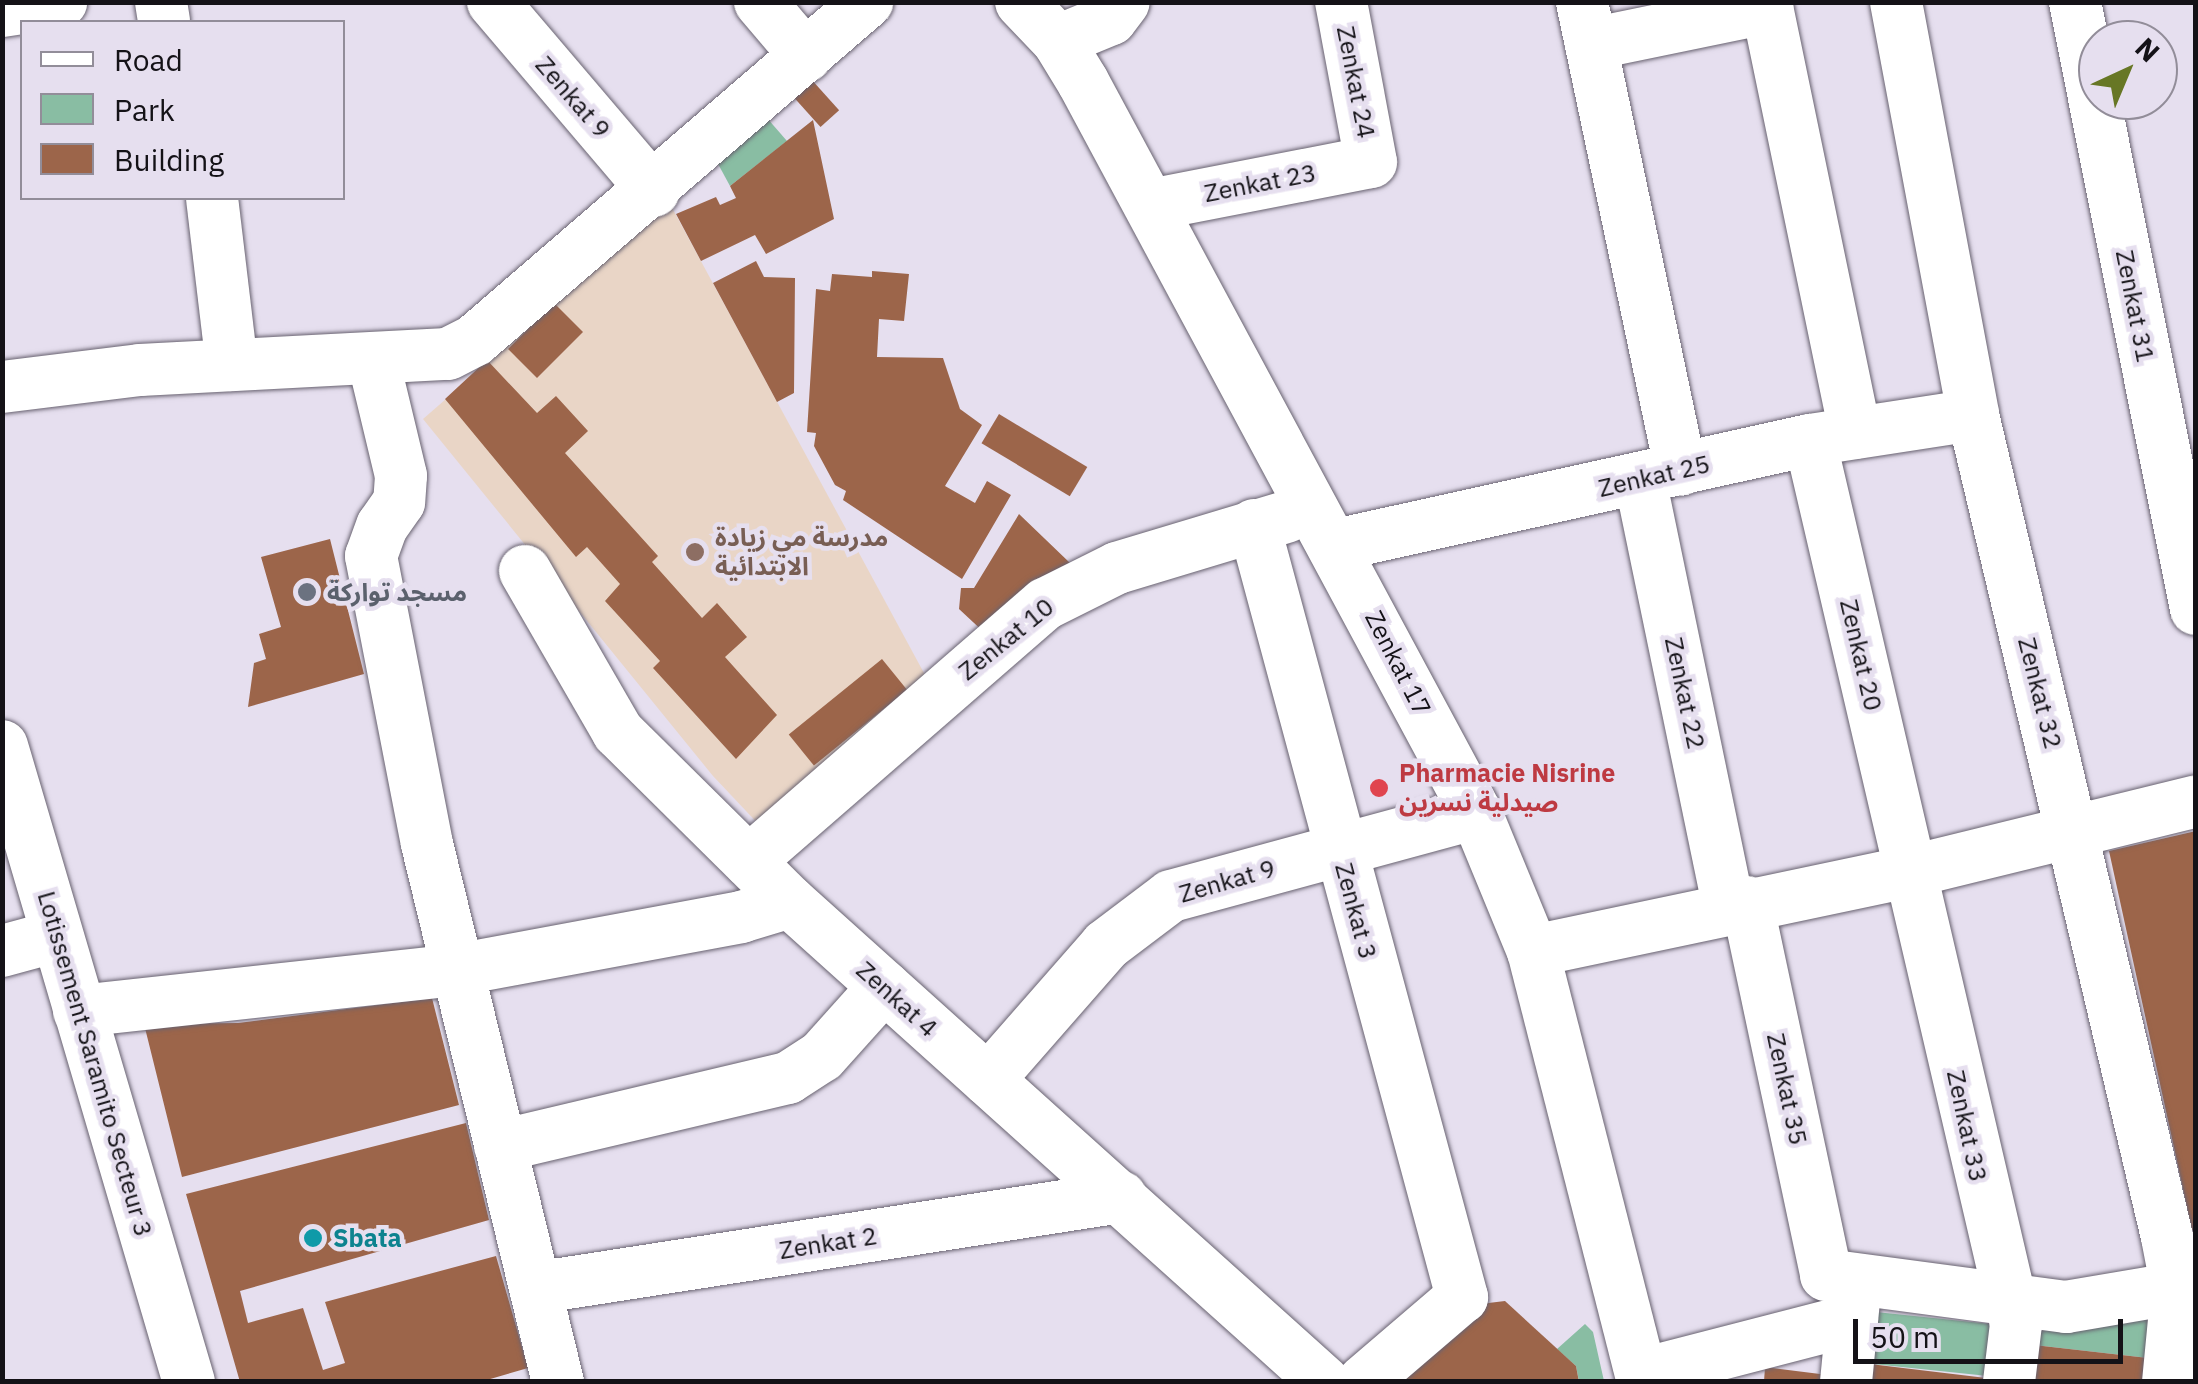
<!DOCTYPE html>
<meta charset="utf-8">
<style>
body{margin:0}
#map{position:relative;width:2198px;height:1384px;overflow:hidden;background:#e6dfef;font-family:"IBM Plex Sans","Noto Sans Arabic",sans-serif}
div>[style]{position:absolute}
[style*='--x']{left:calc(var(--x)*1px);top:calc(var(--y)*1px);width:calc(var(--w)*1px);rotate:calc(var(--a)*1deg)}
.education>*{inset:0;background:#e9d5c6}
.green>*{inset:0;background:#89bda3;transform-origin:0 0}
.building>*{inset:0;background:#9c654a;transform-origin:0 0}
.roads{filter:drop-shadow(0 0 2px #686270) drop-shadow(0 0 2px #686270)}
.minor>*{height:52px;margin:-26px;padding:0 26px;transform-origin:26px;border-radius:26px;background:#fff}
.dots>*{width:28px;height:28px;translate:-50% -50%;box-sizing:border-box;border:5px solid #e6dfef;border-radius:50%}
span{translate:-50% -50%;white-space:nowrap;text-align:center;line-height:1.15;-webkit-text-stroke:9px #e6dfef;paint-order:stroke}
.street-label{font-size:25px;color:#141217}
.education-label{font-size:25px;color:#785e54;font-weight:700}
.left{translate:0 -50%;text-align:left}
.worship-label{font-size:25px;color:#5b616d;font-weight:700}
.health-label{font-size:25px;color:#be3a42;font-weight:700}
.culture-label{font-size:25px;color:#0d838f;font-weight:700}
.frame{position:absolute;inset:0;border:5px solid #141217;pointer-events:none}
.legend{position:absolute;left:20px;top:20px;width:325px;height:180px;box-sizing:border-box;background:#e6dfef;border:2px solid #928d99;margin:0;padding:12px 18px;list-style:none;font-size:30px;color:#141217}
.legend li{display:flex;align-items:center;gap:20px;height:50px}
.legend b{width:50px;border:2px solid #928d99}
.north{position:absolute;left:2078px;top:20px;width:100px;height:100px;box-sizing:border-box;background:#e6dfef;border:2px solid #928d99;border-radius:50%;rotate:44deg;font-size:28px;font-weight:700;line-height:40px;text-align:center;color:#141217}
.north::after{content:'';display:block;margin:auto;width:35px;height:45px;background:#677725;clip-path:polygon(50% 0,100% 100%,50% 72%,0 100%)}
.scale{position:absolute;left:1853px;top:1319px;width:270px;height:45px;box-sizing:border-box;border:5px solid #141217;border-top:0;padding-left:12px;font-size:30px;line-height:35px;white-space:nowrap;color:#141217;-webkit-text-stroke:8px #e6dfef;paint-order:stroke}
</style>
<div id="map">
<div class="education">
<i style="clip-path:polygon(670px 204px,931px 686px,765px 831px,713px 776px,423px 419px)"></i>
</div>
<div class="green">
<i style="clip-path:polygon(767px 118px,787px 141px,730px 186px,717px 162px)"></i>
<i style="left:1876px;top:1312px;width:118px;height:52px;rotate:6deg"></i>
<i style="clip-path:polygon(2152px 1314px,2148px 1358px,2034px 1345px,2038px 1327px)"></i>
<i style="clip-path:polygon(1585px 1324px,1593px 1332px,1604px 1381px,1579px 1381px,1576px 1366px,1557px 1349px)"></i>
</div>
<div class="building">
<i style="left:811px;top:79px;width:42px;height:25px;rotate:48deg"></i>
<i style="clip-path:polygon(813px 120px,834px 219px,766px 254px,755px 235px,701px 261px,676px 214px,716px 197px,720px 205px,736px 198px,730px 186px)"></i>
<i style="clip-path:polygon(756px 261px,764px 277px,795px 278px,794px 393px,777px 402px,713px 283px)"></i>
<i style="clip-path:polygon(872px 271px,909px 274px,904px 321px,879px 319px,877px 357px,943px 358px,960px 409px,982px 425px,945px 486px,975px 503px,987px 481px,1011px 495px,962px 579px,843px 500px,846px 491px,835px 485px,814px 446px,816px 433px,807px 432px,816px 289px,830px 291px,832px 274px,872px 277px)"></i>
<i style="left:554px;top:303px;width:41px;height:65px;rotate:45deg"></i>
<i style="clip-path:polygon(487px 360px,537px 413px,556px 396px,588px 431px,565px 453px,658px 556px,652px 562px,702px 618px,717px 603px,747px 637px,725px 657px,777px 715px,736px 759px,653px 668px,660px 661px,605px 601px,620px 584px,587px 547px,576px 557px,445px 399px)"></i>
<i style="left:999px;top:414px;width:103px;height:34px;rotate:31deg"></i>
<i style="clip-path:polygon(1019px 514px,1070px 563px,988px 636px,959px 609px,961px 588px,974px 588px)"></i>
<i style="clip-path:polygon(330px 539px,364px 674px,248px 707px,254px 663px,266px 659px,259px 634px,281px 627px,261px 557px)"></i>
<i style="left:882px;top:659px;width:40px;height:120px;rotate:51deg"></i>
<i style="clip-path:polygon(2196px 831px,2196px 1229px,2192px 1230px,2109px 851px)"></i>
<i style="clip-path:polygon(432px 998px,459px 1105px,182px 1177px,144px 1024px,238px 1023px)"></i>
<i style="clip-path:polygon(466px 1123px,489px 1220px,240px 1291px,248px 1323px,303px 1308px,323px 1370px,345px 1363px,325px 1302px,496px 1256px,528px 1368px,480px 1382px,240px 1382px,186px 1194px)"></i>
<i style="clip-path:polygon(1505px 1301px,1576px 1366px,1579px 1382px,1395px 1382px,1472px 1305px)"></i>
<i style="clip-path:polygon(2034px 1345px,2148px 1358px,2145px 1382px,2030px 1382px)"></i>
<i style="clip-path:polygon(1870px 1364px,1986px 1378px,1985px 1382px,1868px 1382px)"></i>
<i style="clip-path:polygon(1765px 1367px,1828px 1375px,1827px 1382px,1764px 1382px)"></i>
</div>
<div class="roads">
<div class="minor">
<i style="--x:161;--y:2;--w:20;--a:81"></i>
<i style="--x:493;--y:2;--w:248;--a:49.6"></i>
<i style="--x:760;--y:2;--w:71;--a:49.6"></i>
<i style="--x:1021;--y:2;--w:54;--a:46.5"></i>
<i style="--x:1058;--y:41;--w:48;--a:58.6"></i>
<i style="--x:1083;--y:82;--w:830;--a:61.74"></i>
<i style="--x:1476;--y:813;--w:149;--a:67.6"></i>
<i style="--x:1533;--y:951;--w:445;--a:75.7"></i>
<i style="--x:1582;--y:2;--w:478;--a:78.1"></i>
<i style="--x:1766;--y:2;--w:440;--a:78.3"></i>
<i style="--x:1896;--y:2;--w:420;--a:79.4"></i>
<i style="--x:1973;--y:415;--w:845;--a:76.72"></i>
<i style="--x:2167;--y:1237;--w:53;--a:79.1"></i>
<i style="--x:2177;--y:1289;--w:93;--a:95.5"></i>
<i style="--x:2075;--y:2;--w:619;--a:78.73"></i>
<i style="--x:2;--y:11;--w:60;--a:-8.7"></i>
<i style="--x:1058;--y:41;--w:57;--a:-22.5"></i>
<i style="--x:1111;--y:19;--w:21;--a:-53"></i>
<i style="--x:1591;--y:44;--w:180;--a:-11.6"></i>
<i style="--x:212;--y:198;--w:168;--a:83.2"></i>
<i style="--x:1150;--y:205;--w:225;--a:-11"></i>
<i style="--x:1371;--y:162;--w:163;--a:-100.6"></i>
<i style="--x:373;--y:359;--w:120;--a:76.5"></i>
<i style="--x:401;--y:476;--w:26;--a:94"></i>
<i style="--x:399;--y:502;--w:29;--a:125"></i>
<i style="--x:382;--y:526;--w:32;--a:110"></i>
<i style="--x:371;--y:556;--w:293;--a:79"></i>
<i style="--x:427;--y:844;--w:554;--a:76.32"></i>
<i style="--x:2;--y:387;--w:139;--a:-7"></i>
<i style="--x:140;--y:370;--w:308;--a:-3"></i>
<i style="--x:448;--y:354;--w:30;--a:-27"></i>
<i style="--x:475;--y:340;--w:518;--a:-40.77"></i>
<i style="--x:1810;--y:440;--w:908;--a:76.88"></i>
<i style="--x:2016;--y:1324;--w:58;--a:96.9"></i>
<i style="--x:1640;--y:479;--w:437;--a:78.3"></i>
<i style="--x:1254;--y:525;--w:800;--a:74.92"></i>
<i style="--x:1462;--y:1297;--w:130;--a:139.4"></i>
<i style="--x:1336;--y:545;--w:485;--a:-12.5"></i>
<i style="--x:1810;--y:440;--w:165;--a:-8.7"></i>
<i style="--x:525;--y:571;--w:186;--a:60"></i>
<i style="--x:618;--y:732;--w:242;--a:44.7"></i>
<i style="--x:790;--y:902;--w:718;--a:41.95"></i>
<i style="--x:2;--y:746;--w:663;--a:73.62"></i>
<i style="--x:749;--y:861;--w:392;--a:-41"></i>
<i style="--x:1045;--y:604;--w:80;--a:-26.6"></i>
<i style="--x:1117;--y:568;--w:177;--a:-16.8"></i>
<i style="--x:1747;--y:902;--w:381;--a:78"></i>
<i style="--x:1826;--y:1275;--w:242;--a:7.6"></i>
<i style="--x:2066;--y:1307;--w:132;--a:-9.6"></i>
<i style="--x:2;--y:951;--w:57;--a:-15.3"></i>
<i style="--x:1533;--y:951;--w:387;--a:-11.9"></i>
<i style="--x:1912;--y:871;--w:292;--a:-13.8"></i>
<i style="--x:79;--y:1011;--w:379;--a:-6.2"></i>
<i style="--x:456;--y:970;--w:290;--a:-10.5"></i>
<i style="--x:741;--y:917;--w:51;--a:-17"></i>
<i style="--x:988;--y:1080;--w:179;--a:-48.8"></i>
<i style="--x:1106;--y:945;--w:81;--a:-37"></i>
<i style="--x:1171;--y:896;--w:316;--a:-15.2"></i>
<i style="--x:500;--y:1146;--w:296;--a:-13.3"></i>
<i style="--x:788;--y:1078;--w:40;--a:-32.9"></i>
<i style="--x:822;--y:1056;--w:93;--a:-48.1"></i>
<i style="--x:535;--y:1288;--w:593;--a:-8.83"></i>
<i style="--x:1643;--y:1374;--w:216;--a:-14.5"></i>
<i style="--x:1846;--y:1382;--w:92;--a:-84.4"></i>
</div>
</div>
<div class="dots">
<i style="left:695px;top:552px;background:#8d6e63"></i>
<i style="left:307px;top:592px;background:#6b7280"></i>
<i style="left:1379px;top:788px;background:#e0444e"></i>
<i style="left:313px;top:1238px;background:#0f9aa8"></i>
</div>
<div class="street-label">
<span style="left:1356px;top:82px;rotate:79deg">Zenkat 24</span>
<span style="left:573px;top:97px;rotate:49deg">Zenkat 9</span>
<span style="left:1260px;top:183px;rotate:-11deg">Zenkat 23</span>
<span style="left:2135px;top:306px;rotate:79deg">Zenkat 31</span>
<span style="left:1654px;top:476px;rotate:-13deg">Zenkat 25</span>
<span style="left:1006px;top:639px;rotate:-39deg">Zenkat 10</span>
<span style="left:1861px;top:655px;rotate:77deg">Zenkat 20</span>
<span style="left:1398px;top:663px;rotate:63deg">Zenkat 17</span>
<span style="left:1685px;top:693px;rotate:78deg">Zenkat 22</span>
<span style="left:2040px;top:693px;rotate:76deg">Zenkat 32</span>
<span style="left:1227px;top:881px;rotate:-16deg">Zenkat 9</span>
<span style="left:1356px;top:911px;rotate:75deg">Zenkat 3</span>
<span style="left:897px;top:999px;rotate:42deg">Zenkat 4</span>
<span style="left:95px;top:1064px;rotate:74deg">Lotissement Saramito Secteur 3</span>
<span style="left:1787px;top:1089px;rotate:78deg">Zenkat 35</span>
<span style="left:1967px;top:1126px;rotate:78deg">Zenkat 33</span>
<span style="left:828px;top:1243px;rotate:-9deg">Zenkat 2</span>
</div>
<div class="education-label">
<span class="left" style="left:715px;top:552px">مدرسة مي زيادة<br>الابتدائية</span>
</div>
<div class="worship-label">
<span class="left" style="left:327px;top:592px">مسجد تواركة</span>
</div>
<div class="health-label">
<span class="left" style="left:1399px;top:788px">Pharmacie Nisrine<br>صيدلية نسرين</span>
</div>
<div class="culture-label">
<span class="left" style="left:333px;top:1238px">Sbata</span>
</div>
<div class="frame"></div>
<ul class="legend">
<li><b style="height:12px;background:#fff"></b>Road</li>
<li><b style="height:28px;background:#89bda3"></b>Park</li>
<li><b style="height:28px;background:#9c654a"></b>Building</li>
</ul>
<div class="north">N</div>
<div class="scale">50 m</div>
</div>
